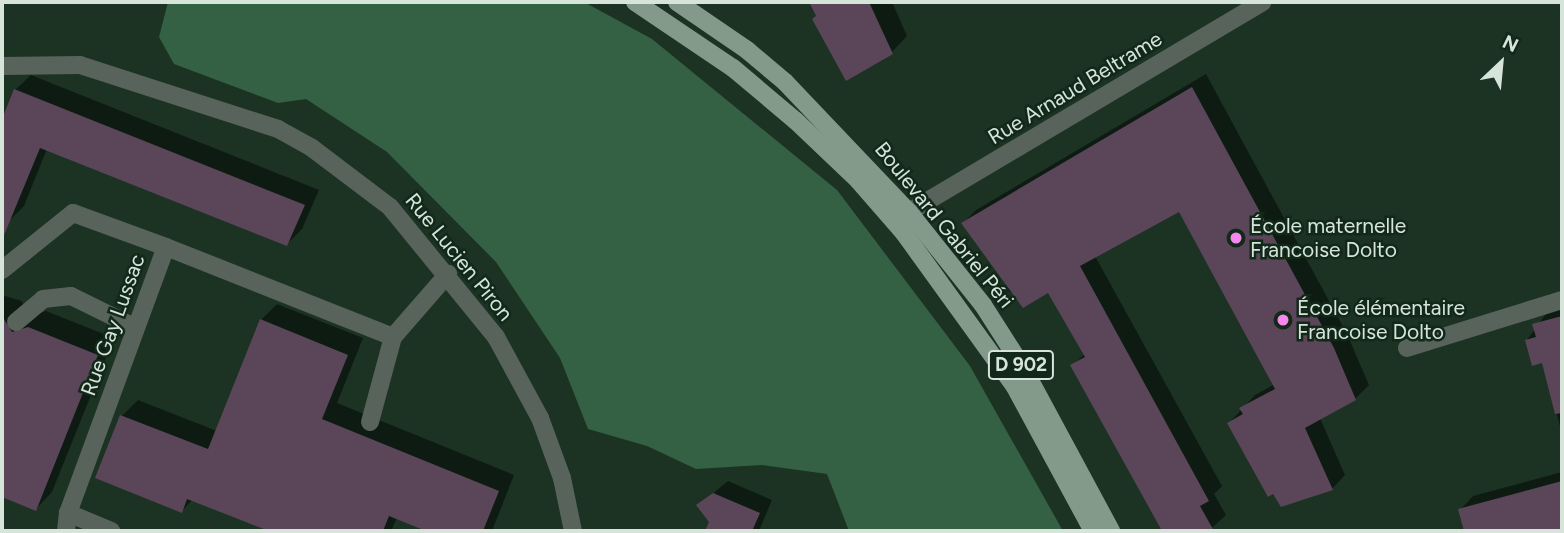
<!DOCTYPE html>
<meta charset="utf-8">
<style>
body{margin:0}
#map{position:relative;width:1564px;height:533px;overflow:hidden;background:#1c3323;font-family:Figtree,sans-serif}
div>[style]{position:absolute}
[style*='--x']{left:calc(var(--x)*1px);top:calc(var(--y)*1px);width:calc(var(--w)*1px);rotate:calc(var(--a)*1deg)}
.green>*{inset:0;background:#346043}
.shadow>*{inset:0;background:#0007}
.building>*{inset:0;background:#5b4659}
.minor>*{height:18px;margin:-9px;padding:0 9px;transform-origin:9px;border-radius:9px;background:#58635b}
.major>*{height:18px;margin:-9px;padding:0 9px;transform-origin:9px;border-radius:9px;background:#839989}
.dots>*{width:19px;height:19px;translate:-50% -50%;box-sizing:border-box;border:4px solid #12291a;border-radius:50%}
span{translate:-50% -50%;white-space:nowrap;text-align:center;line-height:1.15;-webkit-text-stroke:5px #12291a;paint-order:stroke}
.shield-label span{padding:2px 5px;background:#12291a;border:2px solid;border-radius:5px;-webkit-text-stroke-width:0}
.shield-label{font-size:19px;color:#d6e4da;font-weight:700}
.street-label{font-size:21px;color:#d6e4da}
.poi-label{font-size:21px;color:#d6e4da}
.left{translate:0 -50%;text-align:left}
.frame{position:absolute;inset:0;border:4px solid #d6e4da;pointer-events:none}
.north{position:absolute;left:1466px;top:28px;width:70px;height:70px;-webkit-text-stroke:5px #12291a;paint-order:stroke;rotate:26deg;font-size:19px;font-weight:700;line-height:28px;text-align:center;color:#d6e4da}
.north::after{content:'';display:block;margin:auto;width:24px;height:32px;background:#d6e4da;clip-path:polygon(50% 0,100% 100%,50% 72%,0 100%)}
</style>
<div id="map">
<div class="green">
<i style="clip-path:polygon(168px 2px,584px 2px,652px 39px,837px 190px,970px 366px,1063px 531px,849px 531px,827px 474px,762px 465px,696px 469px,647px 446px,588px 429px,560px 358px,496px 262px,387px 152px,306px 99px,278px 103px,174px 64px,159px 37px)"></i>
</div>
<div class="shadow">
<i style="clip-path:polygon(809px 2px,892px 2px,907px 36px,892px 52px,847px 79px)"></i>
<i style="clip-path:polygon(1206px 74px,1347px 334px,1369px 385px,1355px 399px,1320px 418px,1345px 475px,1332px 489px,1229px 423px,1255px 395px,1275px 384px,1179px 210px,1095px 256px,1222px 486px,1214px 494px,1226px 515px,1212px 528px,1164px 531px,1073px 366px,1085px 353px,1048px 291px,963px 223px,976px 210px)"></i>
<i style="clip-path:polygon(31px 75px,319px 190px,302px 229px,287px 244px,47px 149px,24px 206px,9px 221px,2px 218px,2px 123px,15px 90px)"></i>
<i style="clip-path:polygon(2px 295px,22px 301px,28px 317px,46px 311px,114px 338px,52px 492px,36px 509px,2px 495px)"></i>
<i style="clip-path:polygon(277px 304px,363px 338px,337px 403px,514px 475px,492px 531px,427px 531px,397px 518px,391px 531px,274px 531px,193px 499px,182px 511px,122px 416px,138px 400px,217px 431px,261px 320px)"></i>
<i style="clip-path:polygon(1562px 307px,1562px 434px,1543px 361px,1527px 340px,1548px 311px)"></i>
<i style="clip-path:polygon(1562px 472px,1562px 531px,1466px 531px,1460px 510px,1473px 496px)"></i>
<i style="clip-path:polygon(728px 481px,772px 500px,759px 531px,707px 531px,711px 522px,699px 505px)"></i>
</div>
<div class="building">
<i style="clip-path:polygon(809px 2px,869px 2px,893px 54px,846px 81px,812px 19px,816px 16px)"></i>
<i style="clip-path:polygon(1192px 87px,1334px 348px,1356px 400px,1305px 428px,1333px 490px,1281px 507px,1273px 494px,1268px 497px,1227px 423px,1243px 414px,1239px 408px,1275px 389px,1179px 212px,1080px 266px,1209px 501px,1200px 506px,1214px 531px,1162px 531px,1070px 365px,1085px 357px,1048px 293px,1023px 308px,961px 223px)"></i>
<i style="clip-path:polygon(14px 89px,305px 205px,287px 246px,40px 148px,2px 240px,2px 119px)"></i>
<i style="clip-path:polygon(2px 316px,12px 332px,28px 327px,98px 355px,36px 511px,2px 497px)"></i>
<i style="clip-path:polygon(1562px 316px,1562px 413px,1555px 414px,1542px 363px,1532px 366px,1525px 340px,1536px 337px,1532px 324px)"></i>
<i style="clip-path:polygon(260px 319px,348px 355px,322px 419px,499px 491px,483px 531px,426px 531px,389px 516px,383px 531px,269px 531px,187px 499px,182px 513px,95px 478px,120px 415px,208px 449px)"></i>
<i style="clip-path:polygon(1562px 481px,1562px 531px,1464px 531px,1458px 509px)"></i>
<i style="clip-path:polygon(713px 493px,760px 513px,752px 531px,705px 531px,709px 522px,696px 505px)"></i>
</div>
<div class="minor">
<i style="--x:2;--y:66;--w:78;--a:-0.7"></i>
<i style="--x:80;--y:65;--w:208;--a:17.9"></i>
<i style="--x:278;--y:129;--w:39;--a:29"></i>
<i style="--x:312;--y:148;--w:98;--a:37.1"></i>
<i style="--x:390;--y:207;--w:168;--a:50.8"></i>
<i style="--x:496;--y:337;--w:92;--a:61.5"></i>
<i style="--x:540;--y:418;--w:64;--a:69.9"></i>
<i style="--x:562;--y:478;--w:54;--a:78.3"></i>
<i style="--x:909;--y:212;--w:411;--a:-30.7"></i>
<i style="--x:2;--y:270;--w:91;--a:-38.8"></i>
<i style="--x:73;--y:213;--w:99;--a:20.1"></i>
<i style="--x:16;--y:322;--w:35;--a:-40"></i>
<i style="--x:43;--y:299;--w:28;--a:-6"></i>
<i style="--x:71;--y:296;--w:72;--a:26.2"></i>
<i style="--x:1407;--y:348;--w:162;--a:-17.2"></i>
<i style="--x:370;--y:422;--w:88;--a:-74.9"></i>
<i style="--x:68;--y:513;--w:47;--a:22.7"></i>
<i style="--x:66;--y:531;--w:18;--a:-84"></i>
<i style="--x:68;--y:513;--w:283;--a:-69.8"></i>
<i style="--x:166;--y:247;--w:244;--a:21.6"></i>
<i style="--x:393;--y:337;--w:84;--a:-48.9"></i>
</div>
<div class="major">
<i style="--x:635;--y:2;--w:118;--a:34"></i>
<i style="--x:733;--y:68;--w:82;--a:40.1"></i>
<i style="--x:796;--y:121;--w:86;--a:43.6"></i>
<i style="--x:858;--y:180;--w:70;--a:49"></i>
<i style="--x:904;--y:233;--w:190;--a:54.2"></i>
<i style="--x:1015;--y:387;--w:164;--a:61.6"></i>
<i style="--x:677;--y:2;--w:85;--a:34.4"></i>
<i style="--x:747;--y:50;--w:50;--a:40.1"></i>
<i style="--x:785;--y:82;--w:180;--a:46.4"></i>
<i style="--x:909;--y:212;--w:119;--a:51.5"></i>
<i style="--x:983;--y:305;--w:78;--a:57.5"></i>
<i style="--x:1025;--y:371;--w:182;--a:61.7"></i>
</div>
<div class="dots">
<i style="left:1236px;top:238px;background:#f688ed"></i>
<i style="left:1283px;top:320px;background:#f688ed"></i>
</div>
<div class="shield-label">
<span style="left:1021px;top:365px">D 902</span>
</div>
<div class="street-label">
<span style="left:1075px;top:88px;rotate:-31deg">Rue Arnaud Beltrame</span>
<span style="left:944px;top:225px;rotate:51deg">Boulevard Gabriel Péri</span>
<span style="left:459px;top:257px;rotate:51deg">Rue Lucien Piron</span>
<span style="left:113px;top:325px;rotate:-70deg">Rue Gay Lussac</span>
</div>
<div class="poi-label">
<span class="left" style="left:1250px;top:238px">École maternelle<br>Francoise Dolto</span>
<span class="left" style="left:1297px;top:320px">École élémentaire<br>Francoise Dolto</span>
</div>
<div class="frame"></div>
<div class="north">N</div>
</div>
